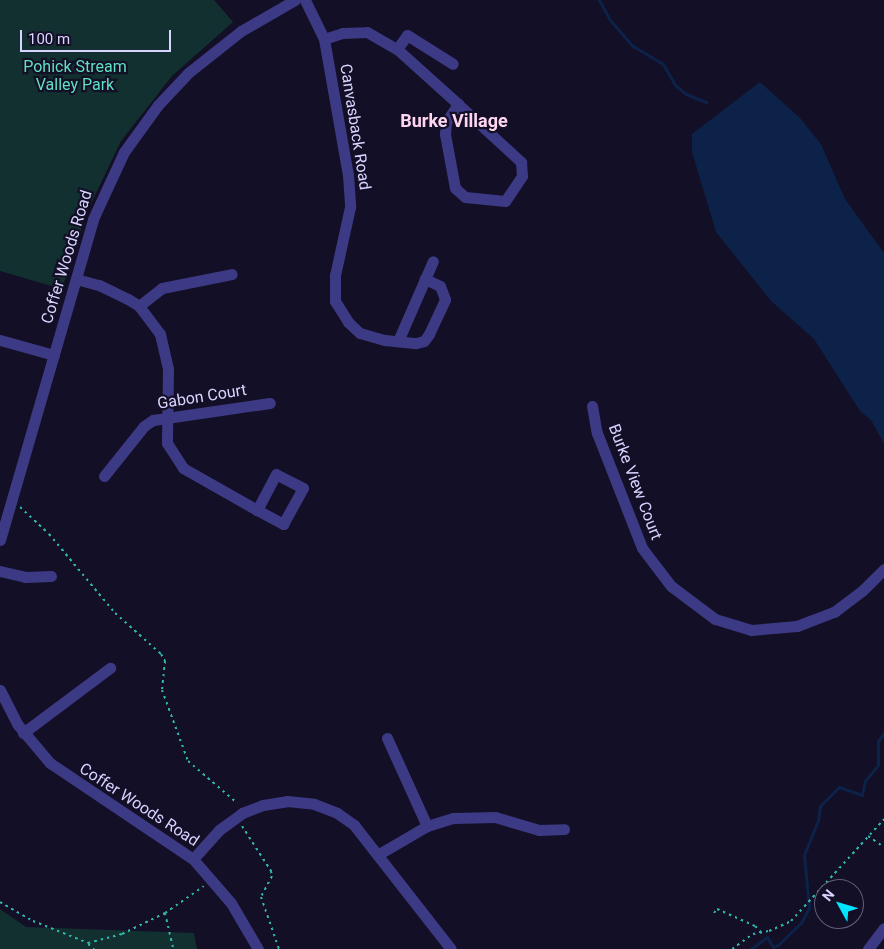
<!DOCTYPE html>
<style>
body{margin:0}
#map{position:relative;width:884px;height:949px;overflow:hidden;background:#130f26;font-family:Roboto,sans-serif}
div>[style]{position:absolute}
[style*='--x']{left:calc(var(--x)*1px);top:calc(var(--y)*1px);width:calc(var(--w)*1px);rotate:calc(var(--a)*1deg)}
.green>*{inset:0;background:#12302f}
.water>*{inset:0;background:#0c2248}
.stream>*{height:3px;margin:-1.5px;padding:0 1.5px;transform-origin:1.5px;border-radius:1.5px;background:#0c2248}
.path>*{height:2px;margin-top:-1px;transform-origin:0;background:repeating-linear-gradient(90deg,#2fb8b0 0 2.5px,transparent 0 6.5px)}
.minor>*{height:11px;margin:-5.5px;padding:0 5.5px;transform-origin:5.5px;border-radius:5.5px;background:#3d3a85}
span{translate:-50% -50%;white-space:nowrap;text-align:center;line-height:1.15;-webkit-text-stroke:4.5px #130f26;paint-order:stroke}
.park-label{font-size:16px;color:#5fe0c0}
.street-label{font-size:16px;color:#d9d4ff}
.neighbourhood-label{font-size:18px;color:#ffd6f0;font-weight:700}
.north{position:absolute;left:814px;top:879px;width:50px;height:50px;box-sizing:border-box;background:#130f26;border:1px solid #625e7d;border-radius:50%;rotate:309deg;font-size:14px;font-weight:700;line-height:20px;text-align:center;color:#d9d4ff}
.north::after{content:'';display:block;margin:auto;width:18px;height:22px;background:#00e5ff;clip-path:polygon(50% 0,100% 100%,50% 72%,0 100%)}
.scale{position:absolute;left:20px;top:30px;width:151px;height:22px;box-sizing:border-box;border:2px solid #d9d4ff;border-top:0;padding-left:6px;font-size:15px;line-height:18px;white-space:nowrap;color:#d9d4ff;-webkit-text-stroke:4px #130f26;paint-order:stroke}
</style>
<div id="map">
<div class="green">
<i style="clip-path:polygon(0 0,214px 0,233px 22px,172px 76px,121px 141px,86px 214px,62px 289px,0 271px)"></i>
<i style="clip-path:polygon(0 909px,26px 927px,194px 933px,197px 949px,0 949px)"></i>
</div>
<div class="water">
<i style="clip-path:polygon(760px 82px,800px 118px,821px 144px,845px 199px,884px 253px,884px 444px,871px 420px,860px 411px,814px 339px,771px 301px,716px 232px,692px 152px,692px 134px)"></i>
</div>
<div class="stream">
<i style="--x:599;--y:0;--w:23;--a:61"></i>
<i style="--x:610;--y:20;--w:35;--a:49"></i>
<i style="--x:633;--y:46;--w:35;--a:31"></i>
<i style="--x:663;--y:64;--w:24;--a:60"></i>
<i style="--x:675;--y:85;--w:14;--a:39"></i>
<i style="--x:686;--y:94;--w:22;--a:22"></i>
<i style="--x:751;--y:949;--w:20;--a:-37"></i>
<i style="--x:767;--y:937;--w:12;--a:59"></i>
<i style="--x:773;--y:947;--w:5;--a:-22"></i>
<i style="--x:778;--y:945;--w:32;--a:-44"></i>
<i style="--x:801;--y:923;--w:17;--a:-62"></i>
<i style="--x:809;--y:908;--w:53;--a:-95.4"></i>
<i style="--x:804;--y:855;--w:37;--a:-68"></i>
<i style="--x:818;--y:821;--w:15;--a:-82"></i>
<i style="--x:820;--y:806;--w:27;--a:-45"></i>
<i style="--x:839;--y:787;--w:24;--a:19"></i>
<i style="--x:862;--y:795;--w:14;--a:-78"></i>
<i style="--x:865;--y:781;--w:21;--a:-51"></i>
<i style="--x:878;--y:765;--w:24;--a:-90"></i>
<i style="--x:878;--y:741;--w:10;--a:-53"></i>
</div>
<div class="path">
<i style="--x:20;--y:507;--w:40;--a:43"></i>
<i style="--x:49;--y:534;--w:103;--a:50.1"></i>
<i style="--x:115;--y:613;--w:62;--a:41.7"></i>
<i style="--x:161;--y:654;--w:8;--a:60"></i>
<i style="--x:165;--y:661;--w:29;--a:96"></i>
<i style="--x:162;--y:690;--w:76;--a:69.9"></i>
<i style="--x:188;--y:761;--w:65;--a:40.6"></i>
<i style="--x:242;--y:826;--w:54;--a:57.2"></i>
<i style="--x:271;--y:871;--w:5;--a:79"></i>
<i style="--x:272;--y:876;--w:24;--a:118"></i>
<i style="--x:261;--y:897;--w:55;--a:70.9"></i>
<i style="--x:868;--y:836;--w:19;--a:35"></i>
<i style="--x:0;--y:902;--w:38;--a:30"></i>
<i style="--x:33;--y:921;--w:59;--a:21.8"></i>
<i style="--x:88;--y:943;--w:35;--a:-15"></i>
<i style="--x:122;--y:934;--w:48;--a:-26"></i>
<i style="--x:165;--y:913;--w:47;--a:-34.7"></i>
<i style="--x:165;--y:913;--w:37;--a:77"></i>
<i style="--x:714;--y:913;--w:5;--a:-53"></i>
<i style="--x:717;--y:909;--w:42;--a:24.1"></i>
<i style="--x:755;--y:926;--w:8;--a:45"></i>
<i style="--x:88;--y:944;--w:8;--a:40"></i>
<i style="--x:732;--y:949;--w:26;--a:-36"></i>
<i style="--x:753;--y:934;--w:16;--a:-11"></i>
<i style="--x:769;--y:931;--w:24;--a:-24"></i>
<i style="--x:791;--y:921;--w:138;--a:-47.6"></i>
</div>
<div class="minor">
<i style="--x:305;--y:0;--w:43;--a:64"></i>
<i style="--x:324;--y:39;--w:138;--a:80"></i>
<i style="--x:348;--y:175;--w:32;--a:86"></i>
<i style="--x:350;--y:207;--w:70;--a:102.4"></i>
<i style="--x:335;--y:275;--w:26;--a:90"></i>
<i style="--x:335;--y:301;--w:25;--a:58"></i>
<i style="--x:348;--y:322;--w:16;--a:43"></i>
<i style="--x:360;--y:333;--w:26;--a:16"></i>
<i style="--x:385;--y:340;--w:31;--a:6"></i>
<i style="--x:416;--y:343;--w:8;--a:-14"></i>
<i style="--x:424;--y:341;--w:9;--a:-54"></i>
<i style="--x:429;--y:334;--w:38;--a:-65"></i>
<i style="--x:445;--y:299;--w:14;--a:-111"></i>
<i style="--x:440;--y:286;--w:17;--a:-155"></i>
<i style="--x:324;--y:39;--w:19;--a:-18"></i>
<i style="--x:342;--y:33;--w:25;--a:-2"></i>
<i style="--x:367;--y:32;--w:34;--a:30"></i>
<i style="--x:397;--y:49;--w:82;--a:42"></i>
<i style="--x:458;--y:104;--w:86;--a:42.6"></i>
<i style="--x:521;--y:162;--w:14;--a:86"></i>
<i style="--x:522;--y:176;--w:30;--a:124"></i>
<i style="--x:505;--y:201;--w:40;--a:-174.3"></i>
<i style="--x:465;--y:197;--w:13;--a:-138"></i>
<i style="--x:455;--y:188;--w:55;--a:-100.5"></i>
<i style="--x:445;--y:134;--w:12;--a:-85"></i>
<i style="--x:446;--y:122;--w:22;--a:-56"></i>
<i style="--x:397;--y:49;--w:17;--a:-54"></i>
<i style="--x:407;--y:35;--w:54;--a:32.2"></i>
<i style="--x:76;--y:279;--w:24;--a:15"></i>
<i style="--x:99;--y:285;--w:32;--a:26"></i>
<i style="--x:128;--y:299;--w:13;--a:32"></i>
<i style="--x:139;--y:306;--w:35;--a:53"></i>
<i style="--x:160;--y:334;--w:36;--a:77"></i>
<i style="--x:168;--y:369;--w:74;--a:90.8"></i>
<i style="--x:167;--y:443;--w:30;--a:57"></i>
<i style="--x:183;--y:468;--w:85;--a:29.6"></i>
<i style="--x:257;--y:510;--w:30;--a:28"></i>
<i style="--x:283;--y:524;--w:41;--a:-60.9"></i>
<i style="--x:303;--y:488;--w:30;--a:-153"></i>
<i style="--x:276;--y:474;--w:41;--a:117.8"></i>
<i style="--x:139;--y:306;--w:29;--a:-38"></i>
<i style="--x:162;--y:288;--w:71;--a:-11.3"></i>
<i style="--x:0;--y:340;--w:56;--a:15.5"></i>
<i style="--x:398;--y:341;--w:87;--a:-66.4"></i>
<i style="--x:592;--y:406;--w:27;--a:80"></i>
<i style="--x:597;--y:433;--w:123;--a:68.6"></i>
<i style="--x:642;--y:548;--w:48;--a:52.7"></i>
<i style="--x:671;--y:586;--w:55;--a:36.9"></i>
<i style="--x:715;--y:619;--w:38;--a:17"></i>
<i style="--x:751;--y:630;--w:46;--a:-5"></i>
<i style="--x:797;--y:626;--w:40;--a:-21"></i>
<i style="--x:834;--y:612;--w:35;--a:-37"></i>
<i style="--x:862;--y:591;--w:31;--a:-45"></i>
<i style="--x:104;--y:476;--w:64;--a:-51.3"></i>
<i style="--x:144;--y:426;--w:11;--a:-34"></i>
<i style="--x:153;--y:420;--w:118;--a:-8.3"></i>
<i style="--x:0;--y:540;--w:334;--a:-73.8"></i>
<i style="--x:93;--y:219;--w:74;--a:-65.2"></i>
<i style="--x:124;--y:152;--w:58;--a:-54.1"></i>
<i style="--x:158;--y:105;--w:44;--a:-46.8"></i>
<i style="--x:188;--y:73;--w:68;--a:-38.4"></i>
<i style="--x:241;--y:31;--w:62;--a:-29.9"></i>
<i style="--x:0;--y:571;--w:26;--a:13"></i>
<i style="--x:25;--y:577;--w:26;--a:-2"></i>
<i style="--x:0;--y:690;--w:39;--a:63"></i>
<i style="--x:18;--y:725;--w:50;--a:49.9"></i>
<i style="--x:50;--y:763;--w:172;--a:33.9"></i>
<i style="--x:193;--y:859;--w:58;--a:49.2"></i>
<i style="--x:231;--y:903;--w:53;--a:59.6"></i>
<i style="--x:23;--y:733;--w:109;--a:-36.8"></i>
<i style="--x:387;--y:738;--w:97;--a:65.6"></i>
<i style="--x:379;--y:854;--w:56;--a:-30.3"></i>
<i style="--x:427;--y:826;--w:27;--a:-17"></i>
<i style="--x:453;--y:818;--w:42;--a:-1.4"></i>
<i style="--x:495;--y:817;--w:46;--a:16.5"></i>
<i style="--x:539;--y:830;--w:25;--a:-2"></i>
<i style="--x:193;--y:859;--w:39;--a:-48"></i>
<i style="--x:219;--y:830;--w:29;--a:-36"></i>
<i style="--x:242;--y:813;--w:22;--a:-21"></i>
<i style="--x:263;--y:805;--w:24;--a:-9"></i>
<i style="--x:287;--y:801;--w:27;--a:6"></i>
<i style="--x:314;--y:804;--w:25;--a:21"></i>
<i style="--x:337;--y:813;--w:21;--a:35"></i>
<i style="--x:354;--y:825;--w:157;--a:52"></i>
<i style="--x:868;--y:949;--w:26;--a:-53"></i>
</div>
<div class="park-label">
<span style="left:75px;top:76px">Pohick Stream<br>Valley Park</span>
</div>
<div class="street-label">
<span style="left:355px;top:127px;rotate:81deg">Canvasback Road</span>
<span style="left:67px;top:257px;rotate:-73deg">Coffer Woods Road</span>
<span style="left:202px;top:397px;rotate:-9deg">Gabon Court</span>
<span style="left:635px;top:482px;rotate:69deg">Burke View Court</span>
<span style="left:139px;top:805px;rotate:33deg">Coffer Woods Road</span>
</div>
<div class="neighbourhood-label">
<span style="left:454px;top:121px">Burke Village</span>
</div>
<div class="north">N</div>
<div class="scale">100 m</div>
</div>
